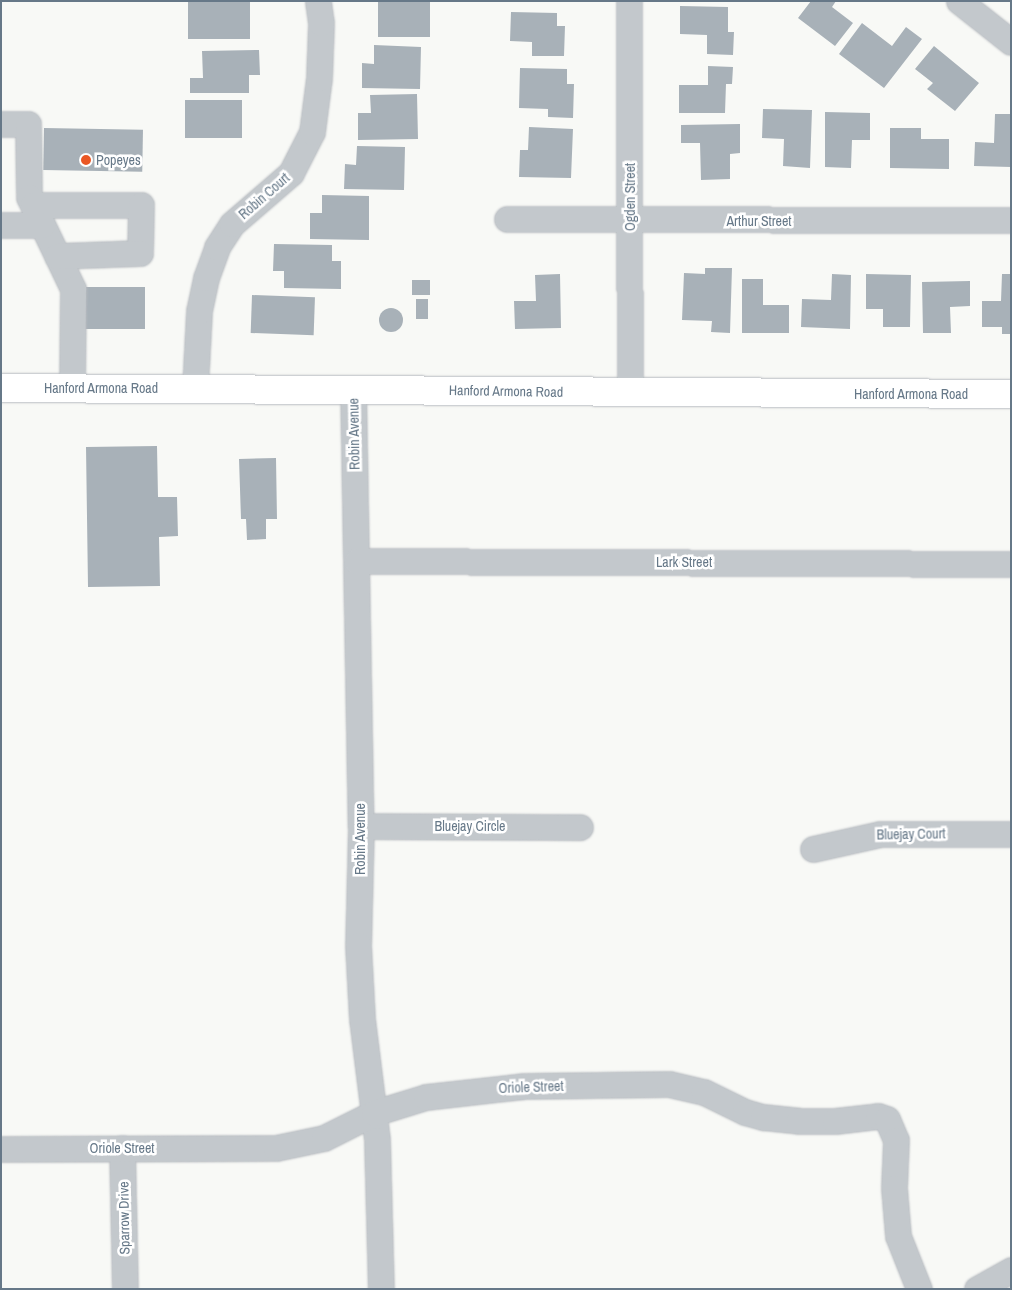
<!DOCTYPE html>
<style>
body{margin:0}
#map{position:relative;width:1012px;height:1290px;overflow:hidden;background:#f8f9f6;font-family:"Archivo Narrow",sans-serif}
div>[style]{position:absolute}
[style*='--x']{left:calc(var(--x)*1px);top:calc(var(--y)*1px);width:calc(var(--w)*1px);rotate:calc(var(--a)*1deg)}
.building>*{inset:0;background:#a8b1b8;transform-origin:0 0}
.round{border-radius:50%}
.roads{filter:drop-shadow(0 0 1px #b7bbc0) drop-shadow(0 0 1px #b7bbc0)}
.minor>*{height:25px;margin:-12.5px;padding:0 12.5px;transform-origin:12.5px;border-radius:12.5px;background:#c3c8cc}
.major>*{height:28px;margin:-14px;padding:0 14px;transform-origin:14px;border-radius:14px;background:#fff}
.dots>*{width:14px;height:14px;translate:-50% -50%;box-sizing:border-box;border:2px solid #fff;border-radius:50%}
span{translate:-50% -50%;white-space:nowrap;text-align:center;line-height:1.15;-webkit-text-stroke:5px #fff;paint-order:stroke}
.poi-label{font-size:14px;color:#667888}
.left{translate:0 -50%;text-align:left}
.street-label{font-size:14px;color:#667888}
.frame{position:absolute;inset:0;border:2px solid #667888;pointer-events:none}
</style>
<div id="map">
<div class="building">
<i style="left:188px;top:1px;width:62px;height:38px"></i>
<i style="left:378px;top:1px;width:52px;height:36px"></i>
<i style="clip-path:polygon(811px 1px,836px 1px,832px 7px,853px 23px,835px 46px,798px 18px)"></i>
<i style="clip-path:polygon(680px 6px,728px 7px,728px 32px,734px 32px,733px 55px,707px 54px,707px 35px,680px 34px)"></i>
<i style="clip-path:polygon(511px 12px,557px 13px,557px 26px,565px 26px,564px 56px,532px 56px,532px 42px,510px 41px)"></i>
<i style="clip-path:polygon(862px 23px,892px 46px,906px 27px,922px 39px,884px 88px,839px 54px)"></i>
<i style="clip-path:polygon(374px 45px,421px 47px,420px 89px,362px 88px,362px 63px,374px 64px)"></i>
<i style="clip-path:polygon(934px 46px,979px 83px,955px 111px,927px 89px,933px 83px,915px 69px)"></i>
<i style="clip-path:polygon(259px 50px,260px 75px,249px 75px,249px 93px,190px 93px,190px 78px,203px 78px,202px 51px)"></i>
<i style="clip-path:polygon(708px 66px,733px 67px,732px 84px,726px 84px,725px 113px,679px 113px,679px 85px,708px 85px)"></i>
<i style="clip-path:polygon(520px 68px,567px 69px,567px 84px,574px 84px,573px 118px,548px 117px,548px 109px,519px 108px)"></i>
<i style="clip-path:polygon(417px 94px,418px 139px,358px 140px,358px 113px,371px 113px,370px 95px)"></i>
<i style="left:185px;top:100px;width:57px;height:38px"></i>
<i style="clip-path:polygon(763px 109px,812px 110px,810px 168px,783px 166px,784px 139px,762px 138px)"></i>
<i style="clip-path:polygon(825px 112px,870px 113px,870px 140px,852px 140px,851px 168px,825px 167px)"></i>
<i style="clip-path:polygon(995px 114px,1011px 114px,1011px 167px,974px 166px,975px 142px,994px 143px)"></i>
<i style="clip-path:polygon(740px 124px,740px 153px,730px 154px,730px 179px,701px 180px,700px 143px,681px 143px,681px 125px)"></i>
<i style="clip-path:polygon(529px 127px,573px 129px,571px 178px,519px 177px,520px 150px,528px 150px)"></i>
<i style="left:44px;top:128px;width:99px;height:42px;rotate:1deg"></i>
<i style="clip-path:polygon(890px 128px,921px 128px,921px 139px,949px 139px,949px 169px,890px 168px)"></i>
<i style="clip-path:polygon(357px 146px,405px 147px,404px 190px,344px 189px,345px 164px,356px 165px)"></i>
<i style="clip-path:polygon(322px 195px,369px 196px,369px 240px,310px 239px,310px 213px,322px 213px)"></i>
<i style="clip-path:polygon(274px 244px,332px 245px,332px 261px,341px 261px,341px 289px,284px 288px,284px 271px,273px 271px)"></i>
<i style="clip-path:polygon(705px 268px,732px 268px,730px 333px,711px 332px,712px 321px,682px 320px,684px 273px,705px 274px)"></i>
<i style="clip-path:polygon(560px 274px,561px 328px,515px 329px,514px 301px,536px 301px,535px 275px)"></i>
<i style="clip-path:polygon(832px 274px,851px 275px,850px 329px,801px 327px,802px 299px,831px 300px)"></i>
<i style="clip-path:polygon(866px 274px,911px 275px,910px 327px,883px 327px,883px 309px,866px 309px)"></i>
<i style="clip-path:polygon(1002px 274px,1011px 274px,1011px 334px,1002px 334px,1002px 327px,982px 327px,982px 301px,1001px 301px)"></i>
<i style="clip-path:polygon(742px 279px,763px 279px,763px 305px,789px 305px,789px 333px,742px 333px)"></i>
<i style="left:412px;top:280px;width:18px;height:15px"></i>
<i style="clip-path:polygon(970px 281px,970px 306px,950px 307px,951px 333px,923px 333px,922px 282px)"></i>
<i style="left:84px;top:287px;width:61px;height:42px"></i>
<i style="left:252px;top:295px;width:63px;height:38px;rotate:2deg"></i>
<i style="left:416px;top:299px;width:12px;height:20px"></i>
<i class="round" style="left:379px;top:308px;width:24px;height:24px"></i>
<i style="clip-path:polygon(157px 446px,158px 497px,177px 497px,178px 536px,159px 537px,160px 586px,88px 587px,86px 447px)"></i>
<i style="clip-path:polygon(276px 458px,277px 519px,266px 519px,266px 539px,247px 540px,246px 519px,241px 519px,239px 459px)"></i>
</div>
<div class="roads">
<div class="minor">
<i style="--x:629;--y:1;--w:392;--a:89.9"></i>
<i style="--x:959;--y:1;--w:66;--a:38.3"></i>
<i style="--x:1;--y:124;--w:27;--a:0"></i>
<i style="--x:28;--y:124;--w:73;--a:89.2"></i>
<i style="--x:29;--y:197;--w:102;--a:64.4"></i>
<i style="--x:73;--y:289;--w:100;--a:90.6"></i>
<i style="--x:33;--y:205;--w:108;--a:0"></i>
<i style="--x:141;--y:205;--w:48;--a:91.2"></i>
<i style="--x:140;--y:253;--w:83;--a:177.9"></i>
<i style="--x:507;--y:219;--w:504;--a:0.11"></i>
<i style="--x:1;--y:225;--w:41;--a:0"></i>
<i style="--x:195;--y:388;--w:77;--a:-87"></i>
<i style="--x:199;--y:311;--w:34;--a:-78"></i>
<i style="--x:206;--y:278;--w:33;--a:-70"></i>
<i style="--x:217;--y:247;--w:27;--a:-57"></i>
<i style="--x:232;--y:224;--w:78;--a:-40.8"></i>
<i style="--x:291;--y:173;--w:46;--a:-62.9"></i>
<i style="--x:312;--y:132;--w:54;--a:-82.6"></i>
<i style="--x:319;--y:78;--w:55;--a:-87.9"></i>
<i style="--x:321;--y:23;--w:22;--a:-98"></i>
<i style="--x:353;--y:388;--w:438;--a:89"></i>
<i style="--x:361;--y:826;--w:119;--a:91.4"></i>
<i style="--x:358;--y:945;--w:74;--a:86.9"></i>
<i style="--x:362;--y:1019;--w:122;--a:82.9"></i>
<i style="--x:377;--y:1140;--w:149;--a:88.5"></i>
<i style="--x:357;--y:561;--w:654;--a:0.26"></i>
<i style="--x:361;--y:826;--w:219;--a:0.3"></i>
<i style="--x:813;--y:849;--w:69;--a:-12.6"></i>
<i style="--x:880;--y:834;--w:131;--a:0"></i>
<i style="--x:122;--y:1148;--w:141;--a:88.8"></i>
<i style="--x:1;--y:1149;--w:275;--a:-0.2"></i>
<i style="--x:276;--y:1148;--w:49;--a:-11.8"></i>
<i style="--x:324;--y:1138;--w:56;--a:-26.6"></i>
<i style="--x:374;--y:1113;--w:54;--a:-17.1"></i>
<i style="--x:426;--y:1097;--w:99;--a:-6.4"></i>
<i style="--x:524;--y:1086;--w:145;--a:-0.8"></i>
<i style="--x:669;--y:1084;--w:36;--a:13"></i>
<i style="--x:704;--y:1092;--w:46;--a:26"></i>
<i style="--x:745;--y:1112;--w:19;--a:16"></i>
<i style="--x:763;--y:1117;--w:36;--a:6"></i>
<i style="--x:799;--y:1121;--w:36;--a:0"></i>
<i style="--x:835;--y:1121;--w:43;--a:-6.6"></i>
<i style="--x:878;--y:1116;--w:9;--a:18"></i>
<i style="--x:887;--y:1119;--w:23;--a:67"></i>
<i style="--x:896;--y:1140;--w:48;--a:92.4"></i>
<i style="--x:894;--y:1188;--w:48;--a:85.2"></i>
<i style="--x:898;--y:1236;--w:57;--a:68.4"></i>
<i style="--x:977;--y:1289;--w:39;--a:-29"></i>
</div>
<div class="major">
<i style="--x:1;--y:388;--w:1010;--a:0.34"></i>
</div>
</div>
<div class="dots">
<i style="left:86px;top:160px;background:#ea5724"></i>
</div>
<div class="poi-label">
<span class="left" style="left:96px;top:160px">Popeyes</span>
</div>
<div class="street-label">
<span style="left:264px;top:196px;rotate:-41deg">Robin Court</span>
<span style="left:630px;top:197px;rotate:-90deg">Ogden Street</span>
<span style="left:759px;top:221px">Arthur Street</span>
<span style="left:101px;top:388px">Hanford Armona Road</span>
<span style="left:506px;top:391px;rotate:1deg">Hanford Armona Road</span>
<span style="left:911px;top:394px">Hanford Armona Road</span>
<span style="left:354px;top:434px;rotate:-91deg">Robin Avenue</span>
<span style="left:684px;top:562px">Lark Street</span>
<span style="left:470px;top:826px">Bluejay Circle</span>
<span style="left:911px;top:834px;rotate:-1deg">Bluejay Court</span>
<span style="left:360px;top:839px;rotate:-90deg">Robin Avenue</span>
<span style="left:531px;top:1087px;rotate:-2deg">Oriole Street</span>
<span style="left:122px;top:1148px">Oriole Street</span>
<span style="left:124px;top:1218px;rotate:-91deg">Sparrow Drive</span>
</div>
<div class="frame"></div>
</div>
